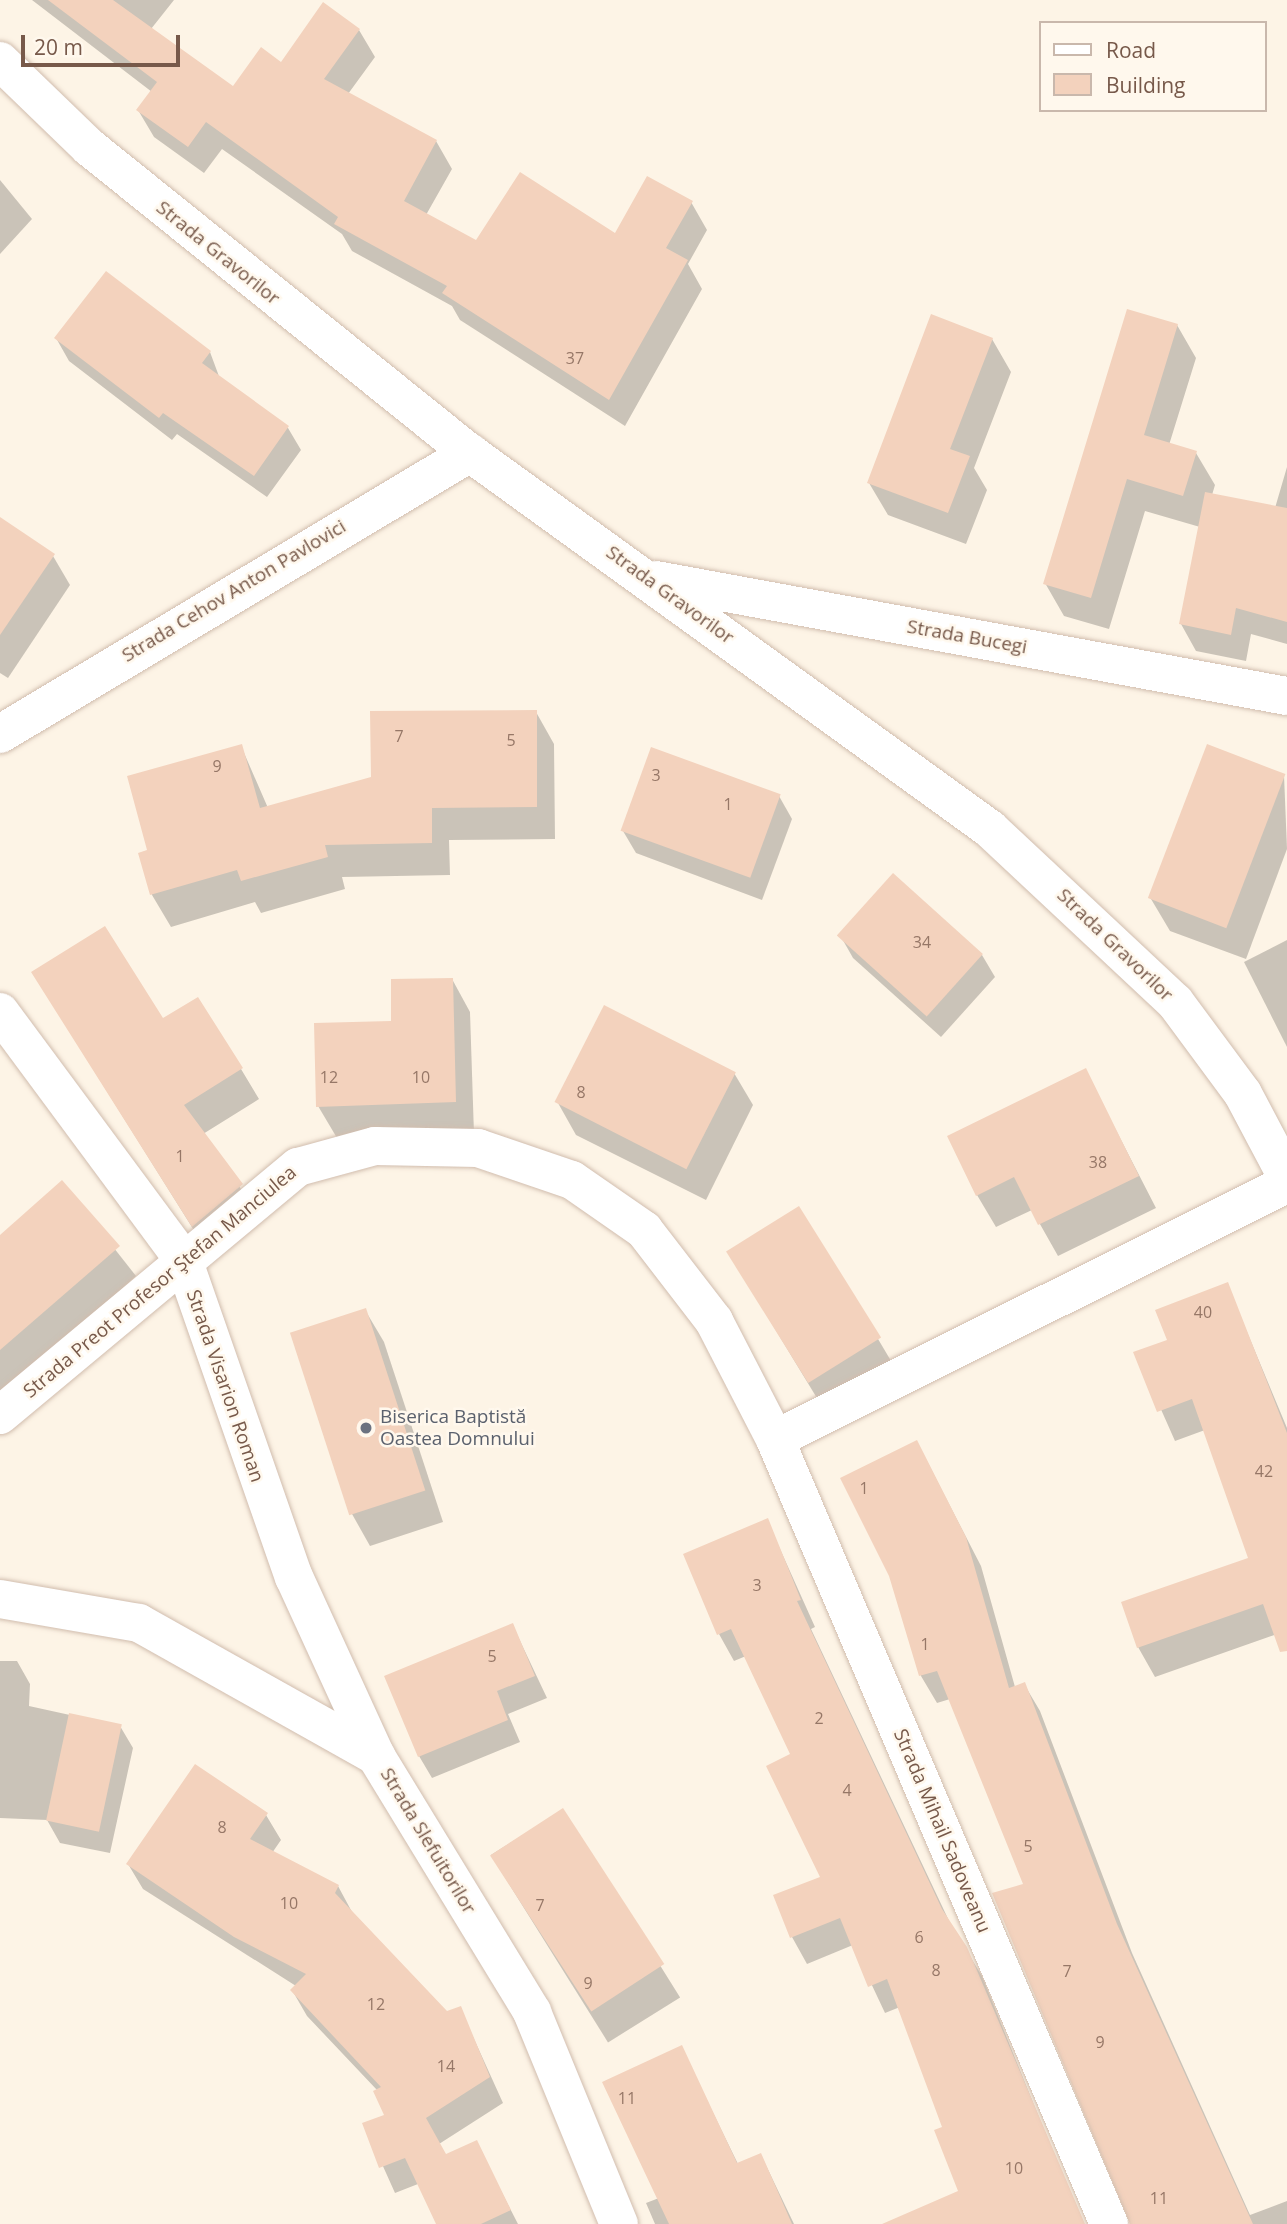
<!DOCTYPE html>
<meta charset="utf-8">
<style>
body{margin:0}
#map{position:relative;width:1287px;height:2224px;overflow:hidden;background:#fdf4e6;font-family:"Open Sans",sans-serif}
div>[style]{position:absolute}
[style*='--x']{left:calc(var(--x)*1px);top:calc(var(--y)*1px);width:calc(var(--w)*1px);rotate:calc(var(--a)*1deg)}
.shadow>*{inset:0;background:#0003;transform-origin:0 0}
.building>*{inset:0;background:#f3d2bd;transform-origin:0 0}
.roads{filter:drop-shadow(0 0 2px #d1bdae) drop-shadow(0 0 2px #d1bdae)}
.minor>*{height:38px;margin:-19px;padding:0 19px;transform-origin:19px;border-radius:19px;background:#fff}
.dots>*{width:19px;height:19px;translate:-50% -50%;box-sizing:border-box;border:4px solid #fff8ed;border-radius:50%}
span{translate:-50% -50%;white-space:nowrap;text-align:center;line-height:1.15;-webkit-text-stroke:5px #fff8ed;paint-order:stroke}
.number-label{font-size:16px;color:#967767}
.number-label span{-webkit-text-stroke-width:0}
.street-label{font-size:19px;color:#77594a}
.worship-label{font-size:19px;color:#5b616d}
.left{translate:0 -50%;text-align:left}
.legend{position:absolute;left:1039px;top:21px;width:228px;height:91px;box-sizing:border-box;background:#fff8ed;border:2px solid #c9b8ac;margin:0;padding:9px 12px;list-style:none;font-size:21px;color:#77594a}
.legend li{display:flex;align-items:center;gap:14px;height:35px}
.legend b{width:35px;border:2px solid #c9b8ac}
.scale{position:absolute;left:21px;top:35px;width:159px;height:32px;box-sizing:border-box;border:4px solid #77594a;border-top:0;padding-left:9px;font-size:21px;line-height:24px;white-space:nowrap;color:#77594a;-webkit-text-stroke:5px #fff8ed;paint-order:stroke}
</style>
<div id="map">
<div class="shadow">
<i style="clip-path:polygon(32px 0,174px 0,151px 29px,234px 89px,359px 30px,375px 57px,348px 94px,436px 141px,452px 169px,426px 215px,477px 242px,615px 236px,691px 202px,707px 230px,688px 264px,702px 289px,625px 426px,460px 320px,452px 306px,352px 251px,342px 234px,222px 149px,204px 173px,154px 137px,138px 110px,152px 92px)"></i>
<i style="clip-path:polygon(0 180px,32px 219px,0 254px)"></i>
<i style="clip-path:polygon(1177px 325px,1196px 358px,1169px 445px,1196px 453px,1215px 485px,1212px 495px,1275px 508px,1287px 467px,1287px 644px,1251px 634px,1246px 661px,1196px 651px,1181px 624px,1200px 527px,1145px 511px,1109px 629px,1064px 616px,1045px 583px)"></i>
<i style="clip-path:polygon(56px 338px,210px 352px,220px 379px,288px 428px,301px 450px,267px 497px,177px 434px,172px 440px,69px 361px)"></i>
<i style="clip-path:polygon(992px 339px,1011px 372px,974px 468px,987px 490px,966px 544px,888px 515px,869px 483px)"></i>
<i style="clip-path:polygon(0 519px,53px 556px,70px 585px,8px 678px,0 673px)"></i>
<i style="clip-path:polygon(536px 712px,554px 744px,555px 839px,449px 840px,450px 875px,342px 877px,345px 889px,261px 913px,255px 902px,171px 927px,152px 895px,140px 854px,150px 852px,241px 746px,268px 808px,372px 778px)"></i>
<i style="clip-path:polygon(1284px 775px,1287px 849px,1246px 959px,1170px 931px,1151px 899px)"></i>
<i style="clip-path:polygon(779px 796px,792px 819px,762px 900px,636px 853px,623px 831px)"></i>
<i style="clip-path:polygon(840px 935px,982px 955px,995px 977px,941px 1037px,853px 958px)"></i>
<i style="clip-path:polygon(1287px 940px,1287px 1047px,1244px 962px)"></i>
<i style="clip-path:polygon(33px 973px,163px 1021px,241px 1069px,259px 1099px,203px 1134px,259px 1215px,210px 1256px)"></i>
<i style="clip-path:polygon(452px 979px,470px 1012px,474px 1134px,337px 1138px,318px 1106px,393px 1023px)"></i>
<i style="clip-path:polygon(1085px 1070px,1156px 1208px,1058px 1256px,1032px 1210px,996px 1227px,977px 1195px)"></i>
<i style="clip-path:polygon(734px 1073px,753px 1105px,706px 1200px,576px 1135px,558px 1103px)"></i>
<i style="clip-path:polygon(62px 1182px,136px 1276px,0 1401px,0 1262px)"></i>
<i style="clip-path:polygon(1227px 1284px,1287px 1428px,1287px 1648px,1280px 1633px,1155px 1677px,1138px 1647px,1250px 1559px,1205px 1430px,1175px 1441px,1136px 1353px,1169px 1341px)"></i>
<i style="clip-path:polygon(755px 1296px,878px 1339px,897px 1371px,826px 1413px)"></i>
<i style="clip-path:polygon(365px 1310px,384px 1342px,443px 1522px,370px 1546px,352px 1514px)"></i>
<i style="clip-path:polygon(917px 1442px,981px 1566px,1015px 1687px,1024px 1684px,1040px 1711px,1132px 1953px,1250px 2215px,1287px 2201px,1287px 2224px,1163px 2224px,950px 1699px,937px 1703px,921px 1676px,890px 1575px)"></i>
<i style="clip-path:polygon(767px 1520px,815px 1627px,811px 1629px,951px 1925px,982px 1976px,1082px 2224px,978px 2224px,900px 2007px,885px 2013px,853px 1945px,807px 1964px,792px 1937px,822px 1878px,793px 1755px,746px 1656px,734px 1661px,719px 1634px)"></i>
<i style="clip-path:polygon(513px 1626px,547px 1698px,508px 1714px,520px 1742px,432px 1778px,419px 1756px)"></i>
<i style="clip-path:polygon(0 1661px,17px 1661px,30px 1684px,29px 1706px,120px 1726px,133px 1748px,110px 1853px,60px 1843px,47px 1820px,0 1818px)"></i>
<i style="left:563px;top:1810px;width:221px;height:85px;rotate:58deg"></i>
<i style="clip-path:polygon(266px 1815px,281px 1840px,272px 1853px,338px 1886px,352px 1912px,446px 2014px,460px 2008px,503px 2103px,439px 2144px,446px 2156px,476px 2142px,518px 2224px,437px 2224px,418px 2184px,395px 2193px,364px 2124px,386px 2115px,377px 2090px,307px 2016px,292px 1990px,296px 1986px,143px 1889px,128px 1864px)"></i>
<i style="clip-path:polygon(681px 2047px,738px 2164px,761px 2155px,794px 2224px,655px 2224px,646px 2203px,659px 2198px)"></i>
</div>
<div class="building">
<i style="clip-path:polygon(48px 0,113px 0,233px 86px,261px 47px,281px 62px,323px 2px,360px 29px,324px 79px,437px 140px,404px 201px,476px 240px,520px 172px,615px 233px,647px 176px,693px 201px,666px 248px,688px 260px,609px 400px,442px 293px,447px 286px,334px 224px,338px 217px,206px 122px,188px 147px,136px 110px,157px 82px)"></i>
<i style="clip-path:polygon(106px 271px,211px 351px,202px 363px,289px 426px,254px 476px,163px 413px,159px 418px,54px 338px)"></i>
<i style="clip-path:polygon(1127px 309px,1178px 324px,1144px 435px,1197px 451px,1183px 496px,1127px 479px,1091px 598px,1043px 584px)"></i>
<i style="clip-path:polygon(931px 314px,993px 338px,950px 449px,970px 456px,948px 513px,867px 483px)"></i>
<i style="clip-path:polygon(1205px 492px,1287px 508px,1287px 622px,1236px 608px,1231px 635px,1179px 624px)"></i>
<i style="clip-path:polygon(0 517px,55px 554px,0 635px)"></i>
<i style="clip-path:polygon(537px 710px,537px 807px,432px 808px,432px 843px,325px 845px,328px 857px,241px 881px,237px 870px,150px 895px,138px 853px,147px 850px,127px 776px,242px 744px,260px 808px,371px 777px,370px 711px)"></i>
<i style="left:1207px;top:744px;width:84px;height:165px;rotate:21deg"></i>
<i style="left:651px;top:747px;width:138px;height:89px;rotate:20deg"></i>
<i style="left:893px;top:873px;width:121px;height:84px;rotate:42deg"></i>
<i style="clip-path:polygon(105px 926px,163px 1018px,198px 997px,243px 1068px,184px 1105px,243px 1184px,192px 1227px,31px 972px)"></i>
<i style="clip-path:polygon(453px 978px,456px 1102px,316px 1107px,314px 1023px,391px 1021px,391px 979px)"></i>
<i style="left:604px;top:1005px;width:148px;height:109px;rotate:27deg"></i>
<i style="clip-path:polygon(1086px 1068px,1139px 1176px,1038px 1225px,1014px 1177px,976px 1196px,947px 1136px)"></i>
<i style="clip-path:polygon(62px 1180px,120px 1246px,0 1350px,0 1235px)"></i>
<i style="left:799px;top:1206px;width:155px;height:86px;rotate:58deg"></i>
<i style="clip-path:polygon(1228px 1282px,1287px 1433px,1287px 1651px,1280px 1652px,1263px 1604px,1137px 1648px,1121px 1602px,1248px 1558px,1192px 1399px,1157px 1412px,1133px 1352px,1167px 1340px,1155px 1310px)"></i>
<i style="left:366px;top:1308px;width:192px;height:80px;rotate:72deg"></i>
<i style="clip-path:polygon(917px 1440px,966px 1537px,1009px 1688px,1025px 1682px,1117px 1924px,1253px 2224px,1130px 2224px,992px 1893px,1023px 1884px,937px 1671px,919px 1676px,889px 1576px,840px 1478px)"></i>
<i style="clip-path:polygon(768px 1518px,801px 1600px,797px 1601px,942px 1909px,967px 1947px,1085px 2224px,882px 2224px,958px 2191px,934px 2130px,942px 2127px,887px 1979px,868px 1987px,840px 1918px,790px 1938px,773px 1895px,820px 1877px,766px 1766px,790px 1754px,731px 1629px,717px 1635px,683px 1554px)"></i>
<i style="clip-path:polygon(513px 1623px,535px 1676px,497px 1691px,508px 1720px,418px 1757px,384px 1676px)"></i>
<i style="left:69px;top:1713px;width:54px;height:110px;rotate:12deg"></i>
<i style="clip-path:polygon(195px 1764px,268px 1813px,250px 1839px,339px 1885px,335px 1893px,447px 2011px,461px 2006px,490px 2077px,426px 2118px,446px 2154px,477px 2140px,511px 2210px,481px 2224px,436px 2224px,405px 2158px,379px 2168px,362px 2123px,384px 2115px,373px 2091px,381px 2087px,290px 1990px,306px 1974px,234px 1937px,126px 1864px)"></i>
<i style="left:563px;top:1808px;width:186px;height:87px;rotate:57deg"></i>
<i style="clip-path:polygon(682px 2045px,737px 2163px,761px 2153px,792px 2224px,669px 2224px,602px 2082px)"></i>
</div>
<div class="roads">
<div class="minor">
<i style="--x:0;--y:61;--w:124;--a:44"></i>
<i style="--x:89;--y:147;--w:489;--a:38.8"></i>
<i style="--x:470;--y:453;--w:642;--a:35.87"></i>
<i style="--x:990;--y:829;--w:253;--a:43.1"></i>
<i style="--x:1175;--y:1002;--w:114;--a:53.5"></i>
<i style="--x:1243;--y:1094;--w:94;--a:62.1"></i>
<i style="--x:656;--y:580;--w:642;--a:10.42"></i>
<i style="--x:0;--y:734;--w:548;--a:-30.87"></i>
<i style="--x:0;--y:1012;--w:307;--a:53.5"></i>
<i style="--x:183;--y:1259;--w:337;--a:70.8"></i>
<i style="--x:294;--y:1577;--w:197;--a:65.4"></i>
<i style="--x:376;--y:1756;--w:300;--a:58.6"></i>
<i style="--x:532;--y:2012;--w:229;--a:67.7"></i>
<i style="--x:0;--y:1415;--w:388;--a:-39.8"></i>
<i style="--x:298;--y:1167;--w:80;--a:-15.3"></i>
<i style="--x:375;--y:1146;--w:103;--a:1.1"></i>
<i style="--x:478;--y:1148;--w:99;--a:18.8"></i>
<i style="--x:572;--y:1180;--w:88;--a:34.8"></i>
<i style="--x:644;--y:1230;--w:115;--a:52.4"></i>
<i style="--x:714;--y:1321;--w:133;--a:62.7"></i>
<i style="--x:775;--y:1439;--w:853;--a:66.95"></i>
<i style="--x:775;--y:1439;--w:572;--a:-26.48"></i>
<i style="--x:0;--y:1599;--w:141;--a:9.8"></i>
<i style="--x:139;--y:1623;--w:272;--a:29.3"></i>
</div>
</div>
<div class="dots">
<i style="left:366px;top:1428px;background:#6b7280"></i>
</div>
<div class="number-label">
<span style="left:575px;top:358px">37</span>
<span style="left:399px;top:736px">7</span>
<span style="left:511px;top:740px">5</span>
<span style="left:217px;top:766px">9</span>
<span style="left:656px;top:775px">3</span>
<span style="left:728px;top:804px">1</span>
<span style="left:922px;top:942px">34</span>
<span style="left:329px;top:1077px">12</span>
<span style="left:421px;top:1077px">10</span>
<span style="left:581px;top:1092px">8</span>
<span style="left:180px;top:1156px">1</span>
<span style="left:1098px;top:1162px">38</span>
<span style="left:1203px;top:1312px">40</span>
<span style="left:1264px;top:1471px">42</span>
<span style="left:864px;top:1488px">1</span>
<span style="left:757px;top:1585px">3</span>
<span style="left:925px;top:1644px">1</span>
<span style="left:492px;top:1656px">5</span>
<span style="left:819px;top:1718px">2</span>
<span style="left:847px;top:1790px">4</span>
<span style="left:222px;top:1827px">8</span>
<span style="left:1028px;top:1846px">5</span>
<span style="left:289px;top:1903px">10</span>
<span style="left:540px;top:1905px">7</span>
<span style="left:919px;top:1937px">6</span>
<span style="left:936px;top:1970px">8</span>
<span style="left:1067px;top:1971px">7</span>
<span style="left:588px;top:1983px">9</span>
<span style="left:376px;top:2004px">12</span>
<span style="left:1100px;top:2042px">9</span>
<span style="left:446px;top:2066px">14</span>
<span style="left:627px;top:2098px">11</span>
<span style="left:1014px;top:2168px">10</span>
<span style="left:1159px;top:2198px">11</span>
</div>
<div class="street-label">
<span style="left:218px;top:253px;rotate:39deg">Strada Gravorilor</span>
<span style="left:234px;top:591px;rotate:-31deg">Strada Cehov Anton Pavlovici</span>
<span style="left:670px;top:595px;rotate:36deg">Strada Gravorilor</span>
<span style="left:967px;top:637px;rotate:10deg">Strada Bucegi</span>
<span style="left:1115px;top:945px;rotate:44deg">Strada Gravorilor</span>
<span style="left:160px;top:1282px;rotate:-40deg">Strada Preot Profesor Ştefan Manciulea</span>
<span style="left:225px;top:1386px;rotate:71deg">Strada Visarion Roman</span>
<span style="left:942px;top:1831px;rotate:67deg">Strada Mihail Sadoveanu</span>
<span style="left:428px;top:1841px;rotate:59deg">Strada Slefuitorilor</span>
</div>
<div class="worship-label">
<span class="left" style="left:380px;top:1428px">Biserica Baptistă<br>Oastea Domnului</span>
</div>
<ul class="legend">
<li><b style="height:9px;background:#fff"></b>Road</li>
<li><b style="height:19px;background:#f3d2bd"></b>Building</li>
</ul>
<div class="scale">20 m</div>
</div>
